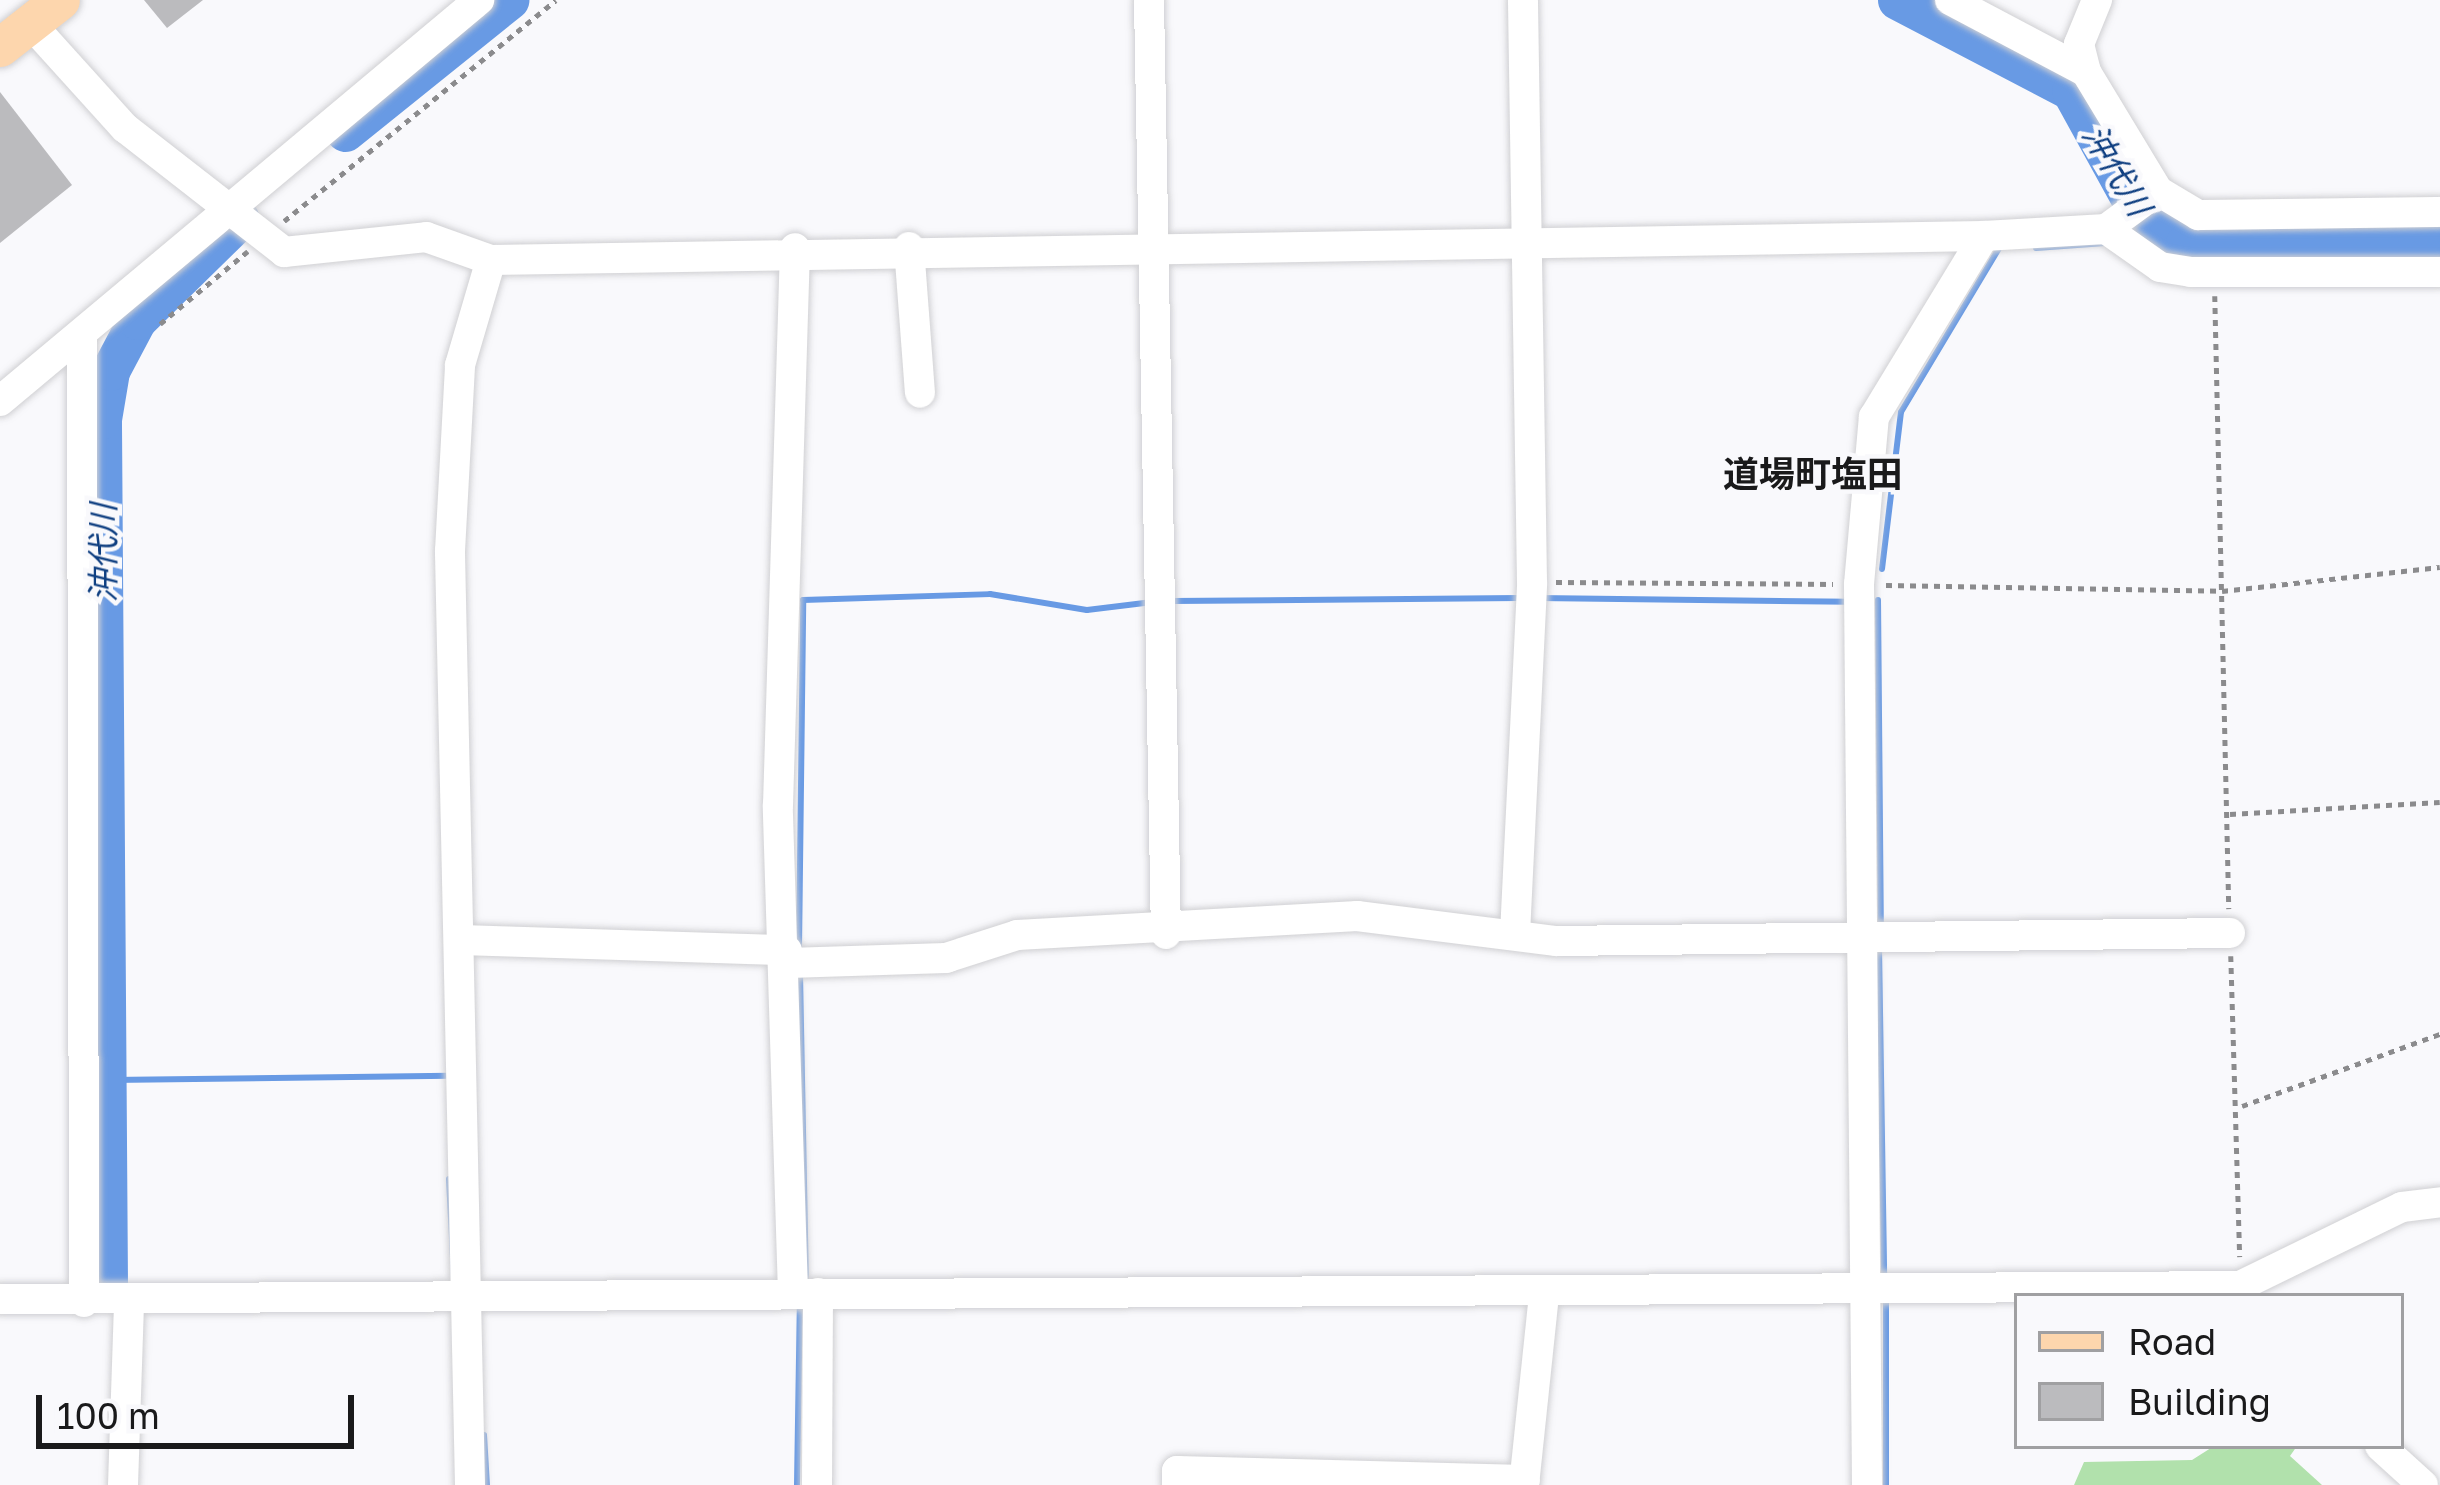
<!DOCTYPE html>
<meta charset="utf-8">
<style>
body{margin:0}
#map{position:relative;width:2440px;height:1485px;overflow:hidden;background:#f9f9fc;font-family:"Golos Text","Noto Sans JP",sans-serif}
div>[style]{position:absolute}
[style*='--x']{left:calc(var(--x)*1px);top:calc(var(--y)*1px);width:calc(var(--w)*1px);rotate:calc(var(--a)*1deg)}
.green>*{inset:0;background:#b1e1ac}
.stream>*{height:6px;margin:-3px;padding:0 3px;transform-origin:3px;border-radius:3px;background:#689ae4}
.river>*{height:39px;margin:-19.5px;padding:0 19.5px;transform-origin:19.5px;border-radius:19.5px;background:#689ae4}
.building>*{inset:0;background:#bbbbbe}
.path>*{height:4.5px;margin-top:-2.25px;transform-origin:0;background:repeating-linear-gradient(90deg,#8b8b8d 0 6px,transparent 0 12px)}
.roads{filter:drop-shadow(0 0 3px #d0d0d3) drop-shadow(0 0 3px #d0d0d3)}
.minor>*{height:30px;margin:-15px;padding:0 15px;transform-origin:15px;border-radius:15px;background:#fff}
.major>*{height:39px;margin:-19.5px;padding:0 19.5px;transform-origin:19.5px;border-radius:19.5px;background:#fdd6ad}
span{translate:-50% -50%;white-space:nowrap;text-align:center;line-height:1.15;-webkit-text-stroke:9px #f9f9fc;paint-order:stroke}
.water-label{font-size:33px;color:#0f3f81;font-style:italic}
.quarter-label{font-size:36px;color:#1a1a1b;font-weight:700}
.legend{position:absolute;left:2014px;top:1293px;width:390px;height:156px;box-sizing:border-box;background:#f9f9fc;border:3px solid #a0a0a2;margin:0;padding:15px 21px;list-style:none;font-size:36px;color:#1a1a1b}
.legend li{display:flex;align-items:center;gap:24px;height:60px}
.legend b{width:60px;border:3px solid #a0a0a2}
.scale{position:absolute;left:36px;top:1395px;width:318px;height:54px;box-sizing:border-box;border:6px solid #1a1a1b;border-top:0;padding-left:15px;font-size:36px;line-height:42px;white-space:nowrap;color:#1a1a1b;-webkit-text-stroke:9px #f9f9fc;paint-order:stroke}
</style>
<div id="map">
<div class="green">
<i style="clip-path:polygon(2214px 1446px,2297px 1446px,2290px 1456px,2322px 1485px,2074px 1485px,2084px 1462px,2192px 1460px)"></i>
</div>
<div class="stream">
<i style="--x:2036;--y:248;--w:69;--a:-4.1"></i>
<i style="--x:1882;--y:569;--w:158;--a:-83.1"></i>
<i style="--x:1901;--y:412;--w:191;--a:-59.1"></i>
<i style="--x:1538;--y:598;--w:311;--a:0.7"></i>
<i style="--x:1878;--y:600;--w:328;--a:89.5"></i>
<i style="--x:1172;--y:601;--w:347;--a:-0.5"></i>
<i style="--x:1879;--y:947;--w:332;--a:89.1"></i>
<i style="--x:799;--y:948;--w:348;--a:-89.3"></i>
<i style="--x:803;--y:600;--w:187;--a:-1.8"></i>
<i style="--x:990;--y:594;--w:98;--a:9.4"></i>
<i style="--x:1087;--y:610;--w:66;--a:-6.9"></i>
<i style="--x:800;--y:974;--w:304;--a:88.9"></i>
<i style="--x:111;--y:1080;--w:338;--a:-0.7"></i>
<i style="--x:449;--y:1179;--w:100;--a:87.1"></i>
<i style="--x:1886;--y:1302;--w:183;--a:90"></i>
<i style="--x:484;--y:1435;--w:50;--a:86.6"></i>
<i style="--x:797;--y:1485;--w:182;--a:-89.1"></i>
</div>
<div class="river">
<i style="--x:1897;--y:0;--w:196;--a:27.6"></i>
<i style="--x:2071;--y:91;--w:149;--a:61.2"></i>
<i style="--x:2143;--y:222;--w:47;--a:26.6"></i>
<i style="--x:2185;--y:243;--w:255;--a:0"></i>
<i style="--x:345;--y:132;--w:211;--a:-38.8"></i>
<i style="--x:108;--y:1285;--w:866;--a:-90.4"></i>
<i style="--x:102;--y:419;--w:49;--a:-80.5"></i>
<i style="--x:110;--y:371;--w:58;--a:-62.1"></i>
<i style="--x:137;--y:320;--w:144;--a:-44.4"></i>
</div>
<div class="building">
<i style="clip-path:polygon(144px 0,203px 0,167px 28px)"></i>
<i style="clip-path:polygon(0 92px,72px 185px,0 243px)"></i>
</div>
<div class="path">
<i style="--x:284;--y:221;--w:350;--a:-39.1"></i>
<i style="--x:2215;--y:296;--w:613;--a:88.69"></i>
<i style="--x:160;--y:324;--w:114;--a:-39.7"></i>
<i style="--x:1556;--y:582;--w:277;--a:0.4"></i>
<i style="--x:1886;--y:585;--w:336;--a:1"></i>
<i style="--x:2222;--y:591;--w:219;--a:-6.3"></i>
<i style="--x:2230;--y:814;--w:210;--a:-3.3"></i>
<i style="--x:2231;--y:956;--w:301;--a:88.3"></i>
<i style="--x:2242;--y:1106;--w:211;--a:-20"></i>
</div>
<div class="roads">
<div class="minor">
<i style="--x:1149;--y:0;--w:934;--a:88.96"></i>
<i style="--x:1950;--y:0;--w:154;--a:27.9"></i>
<i style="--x:2086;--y:72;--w:139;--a:58.8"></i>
<i style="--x:2158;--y:191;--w:47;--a:31"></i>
<i style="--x:2198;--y:215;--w:242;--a:-0.7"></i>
<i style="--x:30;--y:23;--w:142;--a:47.9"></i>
<i style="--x:125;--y:128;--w:202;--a:37.9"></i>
<i style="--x:284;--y:252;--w:143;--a:-6"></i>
<i style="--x:426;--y:237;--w:69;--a:19.5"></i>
<i style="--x:491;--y:260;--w:1493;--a:-0.92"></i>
<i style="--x:1984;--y:236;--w:122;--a:-3.3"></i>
<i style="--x:2106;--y:229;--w:64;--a:-36.2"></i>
<i style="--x:2086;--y:72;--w:29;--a:-104"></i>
<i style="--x:2079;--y:44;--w:48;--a:-67.8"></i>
<i style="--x:2106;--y:229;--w:66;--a:35.1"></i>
<i style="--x:2160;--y:267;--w:30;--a:9"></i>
<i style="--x:2190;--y:272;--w:250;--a:0"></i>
<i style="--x:909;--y:247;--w:146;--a:85.7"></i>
<i style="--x:82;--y:334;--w:968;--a:89.88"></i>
<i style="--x:0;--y:401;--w:625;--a:-39.93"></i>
<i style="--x:1515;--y:934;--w:352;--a:-87.2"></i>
<i style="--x:1532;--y:582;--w:582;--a:-90.89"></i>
<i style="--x:461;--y:940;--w:326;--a:1.8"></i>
<i style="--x:788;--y:963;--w:158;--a:-1.8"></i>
<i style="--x:946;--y:958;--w:75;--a:-17.9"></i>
<i style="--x:1017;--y:935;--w:341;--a:-3.2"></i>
<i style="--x:1357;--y:916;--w:201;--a:7.2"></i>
<i style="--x:1556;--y:941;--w:674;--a:-0.68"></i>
<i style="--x:793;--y:1293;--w:488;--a:-91.8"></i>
<i style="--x:778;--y:805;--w:557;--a:-88.25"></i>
<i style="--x:0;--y:1299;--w:2240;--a:-0.33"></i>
<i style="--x:2240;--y:1286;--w:180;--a:-26"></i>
<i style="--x:2402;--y:1207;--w:38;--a:-7"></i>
<i style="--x:2380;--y:1446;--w:58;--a:42.2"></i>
<i style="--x:123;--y:1485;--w:182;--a:-88.1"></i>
<i style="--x:470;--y:1485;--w:934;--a:-91.23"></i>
<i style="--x:450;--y:551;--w:186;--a:-86.9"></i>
<i style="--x:460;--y:365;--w:109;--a:-73.6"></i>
<i style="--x:817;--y:1485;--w:192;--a:-89.7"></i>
<i style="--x:1177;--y:1485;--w:14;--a:-90"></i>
<i style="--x:1177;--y:1471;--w:348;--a:1.5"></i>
<i style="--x:1524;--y:1485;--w:192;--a:-84"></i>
<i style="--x:1867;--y:1485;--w:901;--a:-90.51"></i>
<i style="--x:1859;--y:584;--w:168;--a:-84.9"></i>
<i style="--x:1874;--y:417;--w:212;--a:-58.7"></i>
</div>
<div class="major">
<i style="--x:0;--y:47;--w:76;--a:-38.1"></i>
</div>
</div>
<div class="water-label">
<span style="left:2117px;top:170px;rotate:59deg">沖代川</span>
<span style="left:103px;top:553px;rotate:-90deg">沖代川</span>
</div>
<div class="quarter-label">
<span style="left:1813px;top:474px">道場町塩田</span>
</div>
<ul class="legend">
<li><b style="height:15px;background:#fdd6ad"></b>Road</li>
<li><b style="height:33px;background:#bbbbbe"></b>Building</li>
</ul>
<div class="scale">100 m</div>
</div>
